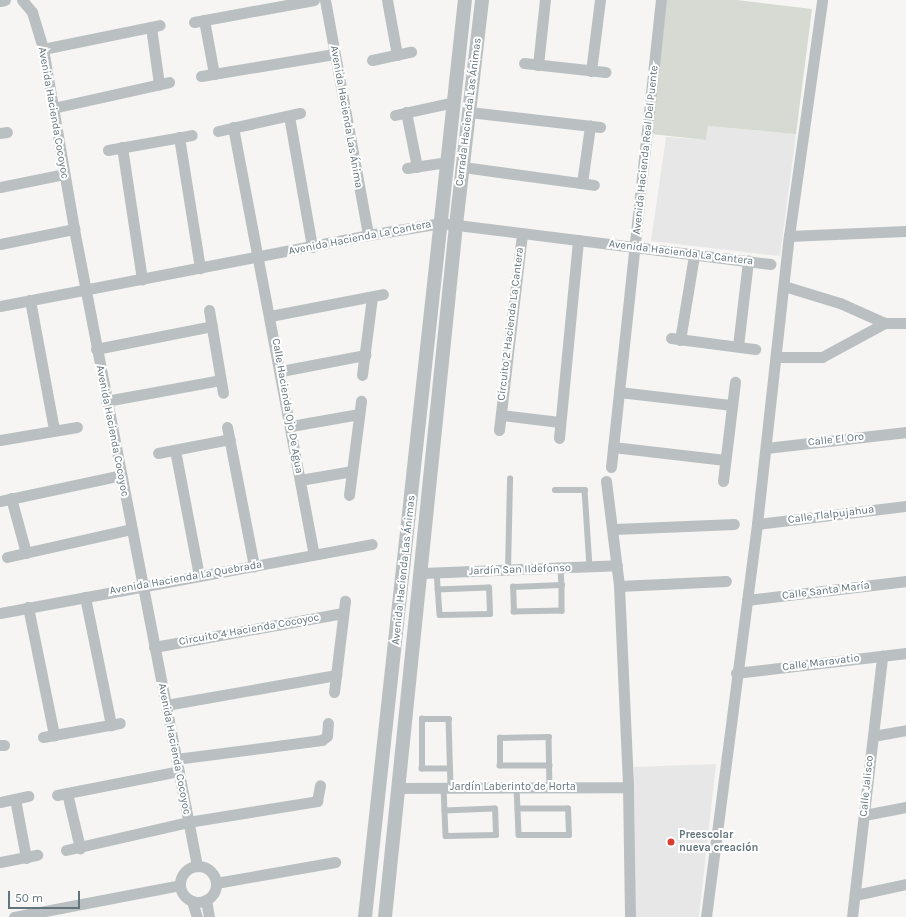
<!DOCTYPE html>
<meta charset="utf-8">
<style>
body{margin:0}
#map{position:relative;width:906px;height:917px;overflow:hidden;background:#f6f5f3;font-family:Karla,sans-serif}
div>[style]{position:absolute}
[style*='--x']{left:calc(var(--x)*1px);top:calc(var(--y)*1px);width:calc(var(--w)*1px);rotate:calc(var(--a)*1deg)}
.built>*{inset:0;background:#e6e7e6}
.green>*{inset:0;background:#d6dad2}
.service>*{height:5.5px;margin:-2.75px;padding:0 2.75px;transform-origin:2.75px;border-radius:2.75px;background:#bac0c2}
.minor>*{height:11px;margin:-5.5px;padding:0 5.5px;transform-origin:5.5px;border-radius:5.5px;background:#bac0c2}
.minor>.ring{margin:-5.5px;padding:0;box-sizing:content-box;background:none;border:11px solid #bac0c2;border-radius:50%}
.tertiary>*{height:14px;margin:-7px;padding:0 7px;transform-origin:7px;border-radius:7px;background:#bac0c2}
.dots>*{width:11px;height:11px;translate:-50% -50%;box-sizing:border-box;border:2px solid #fff;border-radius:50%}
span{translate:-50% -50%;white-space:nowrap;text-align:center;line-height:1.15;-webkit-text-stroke:4px #fff;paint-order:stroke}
.street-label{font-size:11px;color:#63757c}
.poi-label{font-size:11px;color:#63757c;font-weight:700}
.left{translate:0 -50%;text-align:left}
.scale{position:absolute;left:8px;top:891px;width:72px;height:18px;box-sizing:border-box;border:2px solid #63757c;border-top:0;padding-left:5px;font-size:12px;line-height:14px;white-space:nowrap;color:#63757c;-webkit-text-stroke:3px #fff;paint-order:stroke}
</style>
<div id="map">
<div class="built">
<i style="clip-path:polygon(708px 126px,796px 134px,780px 256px,651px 241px,666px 137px,706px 140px)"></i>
<i style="clip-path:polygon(716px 764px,699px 917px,636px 917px,634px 767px)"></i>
</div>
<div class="green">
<i style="clip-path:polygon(665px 0,736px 0,812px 9px,796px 134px,708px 126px,706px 140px,651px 134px)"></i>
</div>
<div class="service">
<i style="--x:555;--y:490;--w:30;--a:0"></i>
<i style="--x:585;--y:490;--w:77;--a:86.3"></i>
<i style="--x:561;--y:568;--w:17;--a:87"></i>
<i style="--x:562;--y:585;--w:26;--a:90"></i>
<i style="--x:562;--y:611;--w:48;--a:178.8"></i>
<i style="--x:514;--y:612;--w:25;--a:-92"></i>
<i style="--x:513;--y:587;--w:49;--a:-2.3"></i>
<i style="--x:508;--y:570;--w:91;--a:-88.7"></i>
<i style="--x:437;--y:572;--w:43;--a:86"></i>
<i style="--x:440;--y:615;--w:50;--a:-1.1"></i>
<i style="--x:490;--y:614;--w:26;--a:-92"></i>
<i style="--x:489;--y:588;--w:51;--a:177.8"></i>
<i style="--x:550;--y:766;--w:50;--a:180"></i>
<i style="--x:500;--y:766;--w:28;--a:-90"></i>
<i style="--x:500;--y:738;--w:49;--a:-1.2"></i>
<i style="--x:549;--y:737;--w:50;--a:88.9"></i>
<i style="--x:450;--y:769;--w:28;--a:180"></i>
<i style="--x:422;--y:769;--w:50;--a:-90"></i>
<i style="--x:422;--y:719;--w:27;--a:0"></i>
<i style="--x:449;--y:719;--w:69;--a:88.3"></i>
<i style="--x:517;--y:787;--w:48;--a:87.6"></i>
<i style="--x:519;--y:835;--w:50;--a:0"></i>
<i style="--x:569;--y:835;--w:26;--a:-92"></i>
<i style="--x:568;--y:809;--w:50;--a:180"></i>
<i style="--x:444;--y:788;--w:48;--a:87.6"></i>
<i style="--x:446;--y:836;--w:50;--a:-1.1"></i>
<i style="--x:496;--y:835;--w:26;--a:-92"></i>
<i style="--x:495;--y:809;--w:50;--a:177.7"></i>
</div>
<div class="minor">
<i style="--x:22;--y:0;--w:16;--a:50"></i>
<i style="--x:32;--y:12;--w:39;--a:73"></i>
<i style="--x:43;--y:49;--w:183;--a:80.2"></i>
<i style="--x:74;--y:229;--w:649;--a:79.07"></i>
<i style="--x:325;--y:0;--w:239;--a:79.6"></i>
<i style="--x:387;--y:0;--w:56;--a:79.7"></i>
<i style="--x:0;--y:1;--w:5;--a:-11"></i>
<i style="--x:204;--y:20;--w:55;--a:79.5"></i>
<i style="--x:194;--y:22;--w:122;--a:-10.4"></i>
<i style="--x:151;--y:27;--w:58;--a:82"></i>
<i style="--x:43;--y:49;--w:119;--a:-11.6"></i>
<i style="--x:372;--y:60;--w:40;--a:-12"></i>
<i style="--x:524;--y:63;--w:82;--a:6.3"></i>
<i style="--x:538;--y:65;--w:65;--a:-83.9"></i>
<i style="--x:591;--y:71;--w:72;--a:-82.8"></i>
<i style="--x:201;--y:76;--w:135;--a:-9.4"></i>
<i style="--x:53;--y:108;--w:119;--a:-12.6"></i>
<i style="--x:406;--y:112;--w:56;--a:78.7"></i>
<i style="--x:469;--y:112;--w:132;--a:6.5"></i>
<i style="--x:395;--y:115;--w:60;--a:-12.4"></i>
<i style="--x:289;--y:116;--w:133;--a:80"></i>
<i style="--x:233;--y:127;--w:435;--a:79.3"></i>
<i style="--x:218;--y:131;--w:84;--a:-12.4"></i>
<i style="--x:0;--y:133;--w:7;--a:-8"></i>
<i style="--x:179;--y:137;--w:133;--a:80.9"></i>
<i style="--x:122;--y:147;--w:134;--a:81.4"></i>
<i style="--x:108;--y:150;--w:85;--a:-10.1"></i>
<i style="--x:463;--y:167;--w:132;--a:7.8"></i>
<i style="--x:407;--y:168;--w:40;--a:-8.5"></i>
<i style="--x:582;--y:183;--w:58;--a:-82"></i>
<i style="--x:0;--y:187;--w:65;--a:-11.5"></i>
<i style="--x:789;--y:236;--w:117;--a:-2.4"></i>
<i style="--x:0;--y:244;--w:76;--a:-11.5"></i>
<i style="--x:784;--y:286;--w:59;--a:16.9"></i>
<i style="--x:840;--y:303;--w:49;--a:24"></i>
<i style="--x:30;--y:300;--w:132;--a:79.5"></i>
<i style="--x:0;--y:306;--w:375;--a:-10.9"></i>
<i style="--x:368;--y:235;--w:74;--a:-9.3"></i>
<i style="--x:441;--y:223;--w:332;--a:7.1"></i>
<i style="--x:209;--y:310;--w:84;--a:80.4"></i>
<i style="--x:270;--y:316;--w:115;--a:-11"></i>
<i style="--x:671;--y:338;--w:85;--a:7.5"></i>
<i style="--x:680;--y:340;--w:86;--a:-80.6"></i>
<i style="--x:738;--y:346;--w:86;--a:-83.3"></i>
<i style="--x:96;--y:349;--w:118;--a:-11.2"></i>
<i style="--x:776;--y:357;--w:46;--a:0"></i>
<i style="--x:822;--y:357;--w:72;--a:-28.4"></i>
<i style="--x:885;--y:323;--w:21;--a:0"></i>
<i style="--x:281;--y:371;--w:86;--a:-10.8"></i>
<i style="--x:362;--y:375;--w:79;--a:-82.7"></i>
<i style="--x:619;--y:392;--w:114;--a:6.6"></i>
<i style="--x:106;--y:401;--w:116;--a:-10.4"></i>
<i style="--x:501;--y:415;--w:59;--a:6.8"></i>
<i style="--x:291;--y:426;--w:69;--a:-10"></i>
<i style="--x:227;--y:427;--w:142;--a:79"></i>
<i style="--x:499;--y:430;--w:198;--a:-83.3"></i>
<i style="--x:559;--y:438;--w:199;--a:-84.5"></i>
<i style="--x:0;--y:440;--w:78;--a:-9.6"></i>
<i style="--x:613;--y:447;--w:113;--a:6.6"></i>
<i style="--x:766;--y:448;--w:141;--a:-6.5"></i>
<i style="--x:175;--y:450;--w:128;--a:79.2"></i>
<i style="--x:158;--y:453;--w:73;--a:-11"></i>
<i style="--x:611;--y:467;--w:470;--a:-83.9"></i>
<i style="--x:300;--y:480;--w:53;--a:-9.8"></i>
<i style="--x:606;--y:481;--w:106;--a:82.9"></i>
<i style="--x:619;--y:586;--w:201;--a:87.4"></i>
<i style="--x:628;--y:787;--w:130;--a:89.1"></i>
<i style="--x:723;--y:481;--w:100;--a:-83.1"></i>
<i style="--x:349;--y:495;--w:95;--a:-82.7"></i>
<i style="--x:11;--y:498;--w:57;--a:74.7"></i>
<i style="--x:0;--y:501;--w:124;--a:-12.1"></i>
<i style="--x:757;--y:524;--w:150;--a:-6.9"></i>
<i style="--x:614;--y:529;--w:120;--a:-2.4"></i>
<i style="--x:7;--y:557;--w:127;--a:-12.7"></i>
<i style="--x:422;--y:573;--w:195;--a:-2.3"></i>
<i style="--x:619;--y:586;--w:107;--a:-2.7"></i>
<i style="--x:85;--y:597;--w:131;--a:78.5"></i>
<i style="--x:747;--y:600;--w:160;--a:-6.8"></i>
<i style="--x:28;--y:607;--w:131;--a:78.5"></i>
<i style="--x:0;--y:613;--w:378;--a:-10.5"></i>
<i style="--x:154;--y:647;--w:192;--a:-10.2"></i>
<i style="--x:736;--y:673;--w:171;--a:-6.7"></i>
<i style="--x:334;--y:692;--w:92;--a:-83.1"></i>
<i style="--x:166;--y:705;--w:173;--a:-10"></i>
<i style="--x:873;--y:736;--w:34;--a:-10"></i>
<i style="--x:43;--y:737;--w:78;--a:-10.3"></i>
<i style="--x:0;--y:745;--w:4;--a:0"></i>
<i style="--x:176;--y:759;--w:147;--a:-7.4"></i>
<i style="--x:322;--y:740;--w:6;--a:-39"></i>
<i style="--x:327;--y:736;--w:13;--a:-86"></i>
<i style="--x:398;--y:788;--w:230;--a:-0.2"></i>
<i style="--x:67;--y:793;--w:57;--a:76.7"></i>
<i style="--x:57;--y:795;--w:124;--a:-11.1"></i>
<i style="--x:15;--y:799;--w:60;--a:79.4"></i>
<i style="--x:0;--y:802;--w:29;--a:-12"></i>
<i style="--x:864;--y:815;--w:43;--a:-10.8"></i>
<i style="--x:66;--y:850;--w:125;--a:-12.9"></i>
<i style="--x:188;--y:822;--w:131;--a:-9.2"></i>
<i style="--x:317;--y:801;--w:16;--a:-79"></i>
<i style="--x:0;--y:862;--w:38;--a:-11"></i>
<i class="ring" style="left:180px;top:866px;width:25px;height:25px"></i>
<i style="--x:216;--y:883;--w:121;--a:-10"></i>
<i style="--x:855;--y:895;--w:52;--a:-12.2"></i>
<i style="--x:206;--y:900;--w:17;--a:80"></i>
<i style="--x:192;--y:901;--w:17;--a:73"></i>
<i style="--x:14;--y:917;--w:169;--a:-10.9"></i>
<i style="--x:706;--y:917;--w:396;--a:-82.6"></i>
<i style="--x:757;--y:524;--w:290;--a:-83.7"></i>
<i style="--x:789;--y:236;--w:238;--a:-82"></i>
<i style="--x:852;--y:917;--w:263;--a:-83.4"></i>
</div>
<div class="tertiary">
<i style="--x:365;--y:917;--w:922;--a:-83.78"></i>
<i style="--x:385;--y:917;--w:696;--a:-84.14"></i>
<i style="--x:456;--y:225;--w:226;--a:-83.4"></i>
</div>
<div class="dots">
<i style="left:671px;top:842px;background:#d83d30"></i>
</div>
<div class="street-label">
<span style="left:469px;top:112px;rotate:-83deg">Cerrada Hacienda Las Ánimas</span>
<span style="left:53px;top:113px;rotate:80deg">Avenida Hacienda Cocoyoc</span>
<span style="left:346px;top:117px;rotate:80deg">Avenida Hacienda Las Ánima</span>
<span style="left:646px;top:150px;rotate:-84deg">Avenida Hacienda Real Del Puente</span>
<span style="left:360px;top:238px;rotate:-11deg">Avenida Hacienda La Cantera</span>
<span style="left:681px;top:253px;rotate:7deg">Avenida Hacienda La Cantera</span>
<span style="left:511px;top:324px;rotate:-83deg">Circuito 2 Hacienda La Cantera</span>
<span style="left:287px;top:406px;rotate:80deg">Calle Hacienda Ojo De Agua</span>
<span style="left:112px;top:431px;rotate:79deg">Avenida Hacienda Cocoyoc</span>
<span style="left:836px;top:440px;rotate:-6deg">Calle El Oro</span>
<span style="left:831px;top:515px;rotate:-7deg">Calle Tlalpujahua</span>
<span style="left:404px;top:570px;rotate:-84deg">Avenida Hacienda Las Ánimas</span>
<span style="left:520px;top:570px;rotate:-2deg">Jardín San Ildefonso</span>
<span style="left:186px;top:578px;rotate:-10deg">Avenida Hacienda La Quebrada</span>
<span style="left:826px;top:591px;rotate:-7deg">Calle Santa María</span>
<span style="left:249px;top:630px;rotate:-10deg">Circuito 4 Hacienda Cocoyoc</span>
<span style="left:821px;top:663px;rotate:-7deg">Calle Maravatio</span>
<span style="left:174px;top:749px;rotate:79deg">Avenida Hacienda Cocoyoc</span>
<span style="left:867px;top:786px;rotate:-84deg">Calle Jalisco</span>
<span style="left:513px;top:787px">Jardín Laberinto de Horta</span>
</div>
<div class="poi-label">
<span class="left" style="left:679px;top:842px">Preescolar<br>nueva creación</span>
</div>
<div class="scale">50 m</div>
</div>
